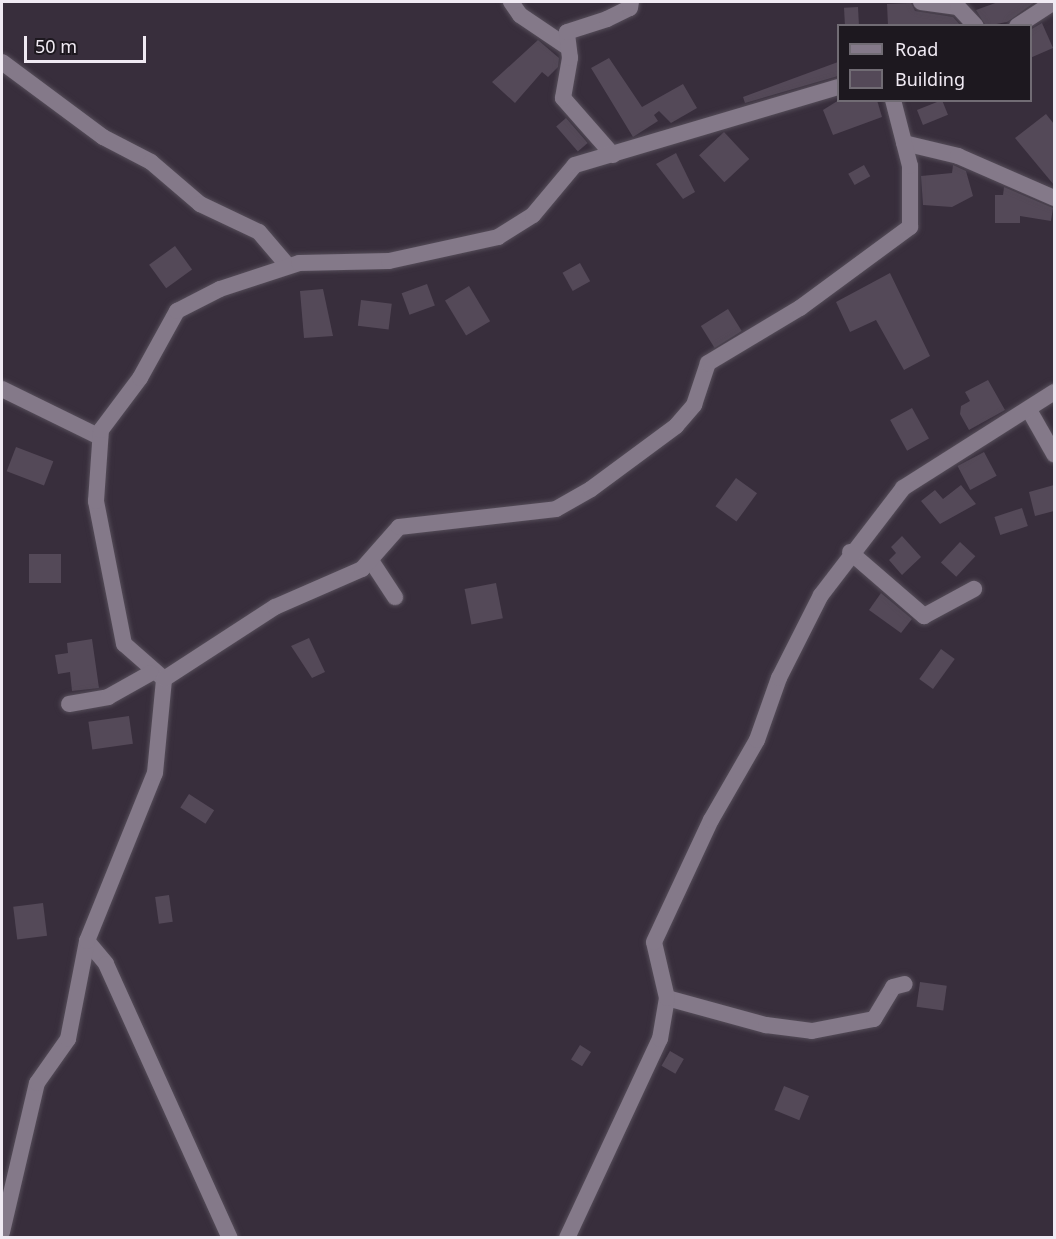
<!DOCTYPE html>
<style>
body{margin:0}
#map{position:relative;width:1056px;height:1239px;overflow:hidden;background:#382e3c;font-family:"Noto Sans",sans-serif}
div>[style]{position:absolute}
[style*='--x']{left:calc(var(--x)*1px);top:calc(var(--y)*1px);width:calc(var(--w)*1px);rotate:calc(var(--a)*1deg)}
.building>*{inset:0;background:#544958;transform-origin:0 0}
.roads{filter:drop-shadow(0 0 2px #554d59) drop-shadow(0 0 2px #554d59)}
.minor>*{height:16px;margin:-8px;padding:0 8px;transform-origin:8px;border-radius:8px;background:#847989}
span{translate:-50% -50%;white-space:nowrap;text-align:center;line-height:1.15;-webkit-text-stroke:5px #1d181f;paint-order:stroke}
.frame{position:absolute;inset:0;border:3px solid #f0eaf3;pointer-events:none}
.legend{position:absolute;left:837px;top:24px;width:195px;height:78px;box-sizing:border-box;background:#1d181f;border:2px solid #716c74;margin:0;padding:8px 10px;list-style:none;font-size:18px;color:#f0eaf3}
.legend li{display:flex;align-items:center;gap:12px;height:30px}
.legend b{width:30px;border:2px solid #716c74}
.scale{position:absolute;left:24px;top:36px;width:122px;height:27px;box-sizing:border-box;border:3px solid #f0eaf3;border-top:0;padding-left:8px;font-size:18px;line-height:21px;white-space:nowrap;color:#f0eaf3;-webkit-text-stroke:4px #1d181f;paint-order:stroke}
</style>
<div id="map">
<div class="building">
<i style="clip-path:polygon(998px 2px,1035px 2px,1007px 22px,986px 26px,976px 10px)"></i>
<i style="clip-path:polygon(911px 3px,915px 11px,953px 17px,961px 26px,888px 26px,887px 4px)"></i>
<i style="left:858px;top:7px;width:17px;height:14px;rotate:87deg"></i>
<i style="clip-path:polygon(1042px 23px,1053px 48px,1030px 58px,1030px 30px)"></i>
<i style="clip-path:polygon(538px 40px,559px 58px,558px 67px,548px 77px,542px 72px,515px 103px,492px 82px)"></i>
<i style="clip-path:polygon(609px 58px,642px 107px,683px 84px,697px 108px,671px 123px,659px 111px,654px 115px,658px 121px,633px 137px,591px 68px)"></i>
<i style="clip-path:polygon(838px 62px,838px 76px,745px 103px,743px 97px)"></i>
<i style="clip-path:polygon(839px 100px,877px 100px,882px 117px,833px 135px,823px 110px)"></i>
<i style="left:942px;top:100px;width:16px;height:27px;rotate:68deg"></i>
<i style="clip-path:polygon(1046px 114px,1054px 124px,1054px 185px,1015px 138px)"></i>
<i style="left:566px;top:118px;width:33px;height:13px;rotate:49deg"></i>
<i style="left:724px;top:132px;width:37px;height:34px;rotate:47deg"></i>
<i style="clip-path:polygon(676px 153px,695px 192px,683px 199px,656px 164px)"></i>
<i style="left:864px;top:165px;width:13px;height:18px;rotate:61deg"></i>
<i style="clip-path:polygon(953px 165px,966px 171px,973px 196px,952px 207px,923px 205px,921px 176px,952px 173px)"></i>
<i style="clip-path:polygon(1004px 187px,1053px 208px,1051px 221px,1020px 216px,1020px 223px,995px 223px,995px 195px,1003px 195px)"></i>
<i style="left:175px;top:246px;width:29px;height:32px;rotate:54deg"></i>
<i style="left:580px;top:263px;width:21px;height:20px;rotate:61deg"></i>
<i style="clip-path:polygon(890px 273px,930px 356px,904px 370px,876px 320px,850px 332px,836px 302px)"></i>
<i style="left:427px;top:284px;width:23px;height:27px;rotate:70deg"></i>
<i style="left:469px;top:286px;width:41px;height:28px;rotate:59deg"></i>
<i style="clip-path:polygon(323px 289px,333px 336px,304px 338px,300px 291px)"></i>
<i style="left:361px;top:300px;width:31px;height:26px;rotate:7deg"></i>
<i style="left:728px;top:309px;width:26px;height:32px;rotate:58deg"></i>
<i style="clip-path:polygon(988px 380px,1005px 410px,969px 430px,960px 414px,961px 406px,970px 401px,965px 392px)"></i>
<i style="left:912px;top:408px;width:35px;height:25px;rotate:61deg"></i>
<i style="left:16px;top:447px;width:40px;height:26px;rotate:21deg"></i>
<i style="left:984px;top:452px;width:27px;height:30px;rotate:62deg"></i>
<i style="left:736px;top:478px;width:26px;height:35px;rotate:36deg"></i>
<i style="clip-path:polygon(961px 485px,976px 504px,940px 524px,921px 501px,935px 490px,943px 499px)"></i>
<i style="clip-path:polygon(1054px 485px,1054px 511px,1035px 516px,1029px 492px)"></i>
<i style="left:1022px;top:508px;width:19px;height:29px;rotate:72deg"></i>
<i style="clip-path:polygon(902px 536px,921px 557px,902px 575px,889px 560px,896px 553px,891px 547px)"></i>
<i style="left:960px;top:542px;width:21px;height:28px;rotate:43deg"></i>
<i style="left:29px;top:554px;width:32px;height:29px"></i>
<i style="left:496px;top:583px;width:36px;height:32px;rotate:79deg"></i>
<i style="clip-path:polygon(881px 593px,912px 619px,901px 633px,869px 610px)"></i>
<i style="clip-path:polygon(309px 638px,325px 672px,312px 678px,291px 646px)"></i>
<i style="clip-path:polygon(92px 639px,99px 688px,72px 691px,70px 672px,58px 674px,55px 655px,68px 653px,67px 643px)"></i>
<i style="left:941px;top:649px;width:17px;height:37px;rotate:36deg"></i>
<i style="left:129px;top:716px;width:28px;height:41px;rotate:82deg"></i>
<i style="left:189px;top:794px;width:30px;height:16px;rotate:33deg"></i>
<i style="left:169px;top:895px;width:27px;height:14px;rotate:82deg"></i>
<i style="left:43px;top:903px;width:33px;height:30px;rotate:83deg"></i>
<i style="left:920px;top:982px;width:27px;height:25px;rotate:8deg"></i>
<i style="left:580px;top:1045px;width:13px;height:17px;rotate:32deg"></i>
<i style="left:670px;top:1051px;width:16px;height:17px;rotate:30deg"></i>
<i style="left:784px;top:1086px;width:27px;height:26px;rotate:22deg"></i>
</div>
<div class="roads">
<div class="minor">
<i style="--x:511;--y:2;--w:16;--a:55"></i>
<i style="--x:520;--y:15;--w:55;--a:34"></i>
<i style="--x:921;--y:2;--w:37;--a:8"></i>
<i style="--x:958;--y:7;--w:26;--a:47"></i>
<i style="--x:1017;--y:26;--w:44;--a:-33"></i>
<i style="--x:2;--y:62;--w:126;--a:36.6"></i>
<i style="--x:103;--y:137;--w:54;--a:27.5"></i>
<i style="--x:151;--y:162;--w:65;--a:40.6"></i>
<i style="--x:200;--y:204;--w:65;--a:25.4"></i>
<i style="--x:259;--y:232;--w:45;--a:49.5"></i>
<i style="--x:904;--y:143;--w:56;--a:13.5"></i>
<i style="--x:958;--y:156;--w:105;--a:23.6"></i>
<i style="--x:613;--y:155;--w:76;--a:-131.3"></i>
<i style="--x:563;--y:98;--w:41;--a:-80.1"></i>
<i style="--x:570;--y:58;--w:26;--a:-97"></i>
<i style="--x:567;--y:32;--w:42;--a:-18"></i>
<i style="--x:607;--y:19;--w:25;--a:-26"></i>
<i style="--x:630;--y:8;--w:6;--a:-81"></i>
<i style="--x:2;--y:389;--w:109;--a:26.1"></i>
<i style="--x:1029;--y:410;--w:51;--a:60.4"></i>
<i style="--x:850;--y:552;--w:98;--a:40.9"></i>
<i style="--x:924;--y:616;--w:57;--a:-28.4"></i>
<i style="--x:372;--y:562;--w:42;--a:56.7"></i>
<i style="--x:164;--y:679;--w:53;--a:-138.8"></i>
<i style="--x:124;--y:644;--w:146;--a:-101.1"></i>
<i style="--x:96;--y:501;--w:71;--a:-86"></i>
<i style="--x:101;--y:430;--w:65;--a:-53.1"></i>
<i style="--x:140;--y:378;--w:77;--a:-61.1"></i>
<i style="--x:177;--y:311;--w:48;--a:-27.1"></i>
<i style="--x:220;--y:289;--w:83;--a:-18.2"></i>
<i style="--x:299;--y:263;--w:90;--a:-1.3"></i>
<i style="--x:389;--y:261;--w:112;--a:-12.4"></i>
<i style="--x:498;--y:237;--w:41;--a:-32.2"></i>
<i style="--x:533;--y:215;--w:65;--a:-50"></i>
<i style="--x:575;--y:165;--w:274;--a:-16.5"></i>
<i style="--x:69;--y:704;--w:40;--a:-10"></i>
<i style="--x:108;--y:697;--w:49;--a:-29.2"></i>
<i style="--x:87;--y:941;--w:30;--a:50"></i>
<i style="--x:106;--y:964;--w:301;--a:65.7"></i>
<i style="--x:667;--y:998;--w:103;--a:15.3"></i>
<i style="--x:766;--y:1025;--w:46;--a:7.4"></i>
<i style="--x:812;--y:1031;--w:63;--a:-11"></i>
<i style="--x:874;--y:1019;--w:37;--a:-59"></i>
<i style="--x:893;--y:987;--w:12;--a:-14"></i>
<i style="--x:2;--y:1232;--w:153;--a:-76.8"></i>
<i style="--x:37;--y:1083;--w:54;--a:-54.8"></i>
<i style="--x:68;--y:1039;--w:100;--a:-79"></i>
<i style="--x:87;--y:941;--w:181;--a:-68"></i>
<i style="--x:155;--y:773;--w:94;--a:-84.5"></i>
<i style="--x:164;--y:679;--w:132;--a:-33"></i>
<i style="--x:275;--y:607;--w:95;--a:-23.6"></i>
<i style="--x:362;--y:569;--w:56;--a:-48.6"></i>
<i style="--x:399;--y:527;--w:158;--a:-6.5"></i>
<i style="--x:556;--y:509;--w:40;--a:-29.7"></i>
<i style="--x:591;--y:489;--w:106;--a:-36.5"></i>
<i style="--x:676;--y:426;--w:28;--a:-49"></i>
<i style="--x:694;--y:405;--w:44;--a:-71.6"></i>
<i style="--x:708;--y:363;--w:107;--a:-30.9"></i>
<i style="--x:800;--y:308;--w:137;--a:-36.4"></i>
<i style="--x:910;--y:227;--w:61;--a:-90"></i>
<i style="--x:910;--y:166;--w:68;--a:-104.4"></i>
<i style="--x:567;--y:1238;--w:220;--a:-65"></i>
<i style="--x:660;--y:1039;--w:42;--a:-80.3"></i>
<i style="--x:667;--y:998;--w:57;--a:-103.1"></i>
<i style="--x:654;--y:942;--w:135;--a:-65"></i>
<i style="--x:711;--y:820;--w:92;--a:-60.1"></i>
<i style="--x:757;--y:740;--w:66;--a:-70.5"></i>
<i style="--x:779;--y:678;--w:93;--a:-63.2"></i>
<i style="--x:821;--y:595;--w:135;--a:-52.5"></i>
<i style="--x:903;--y:488;--w:179;--a:-32.4"></i>
</div>
</div>
<div class="frame"></div>
<ul class="legend">
<li><b style="height:8px;background:#847989"></b>Road</li>
<li><b style="height:16px;background:#544958"></b>Building</li>
</ul>
<div class="scale">50 m</div>
</div>
